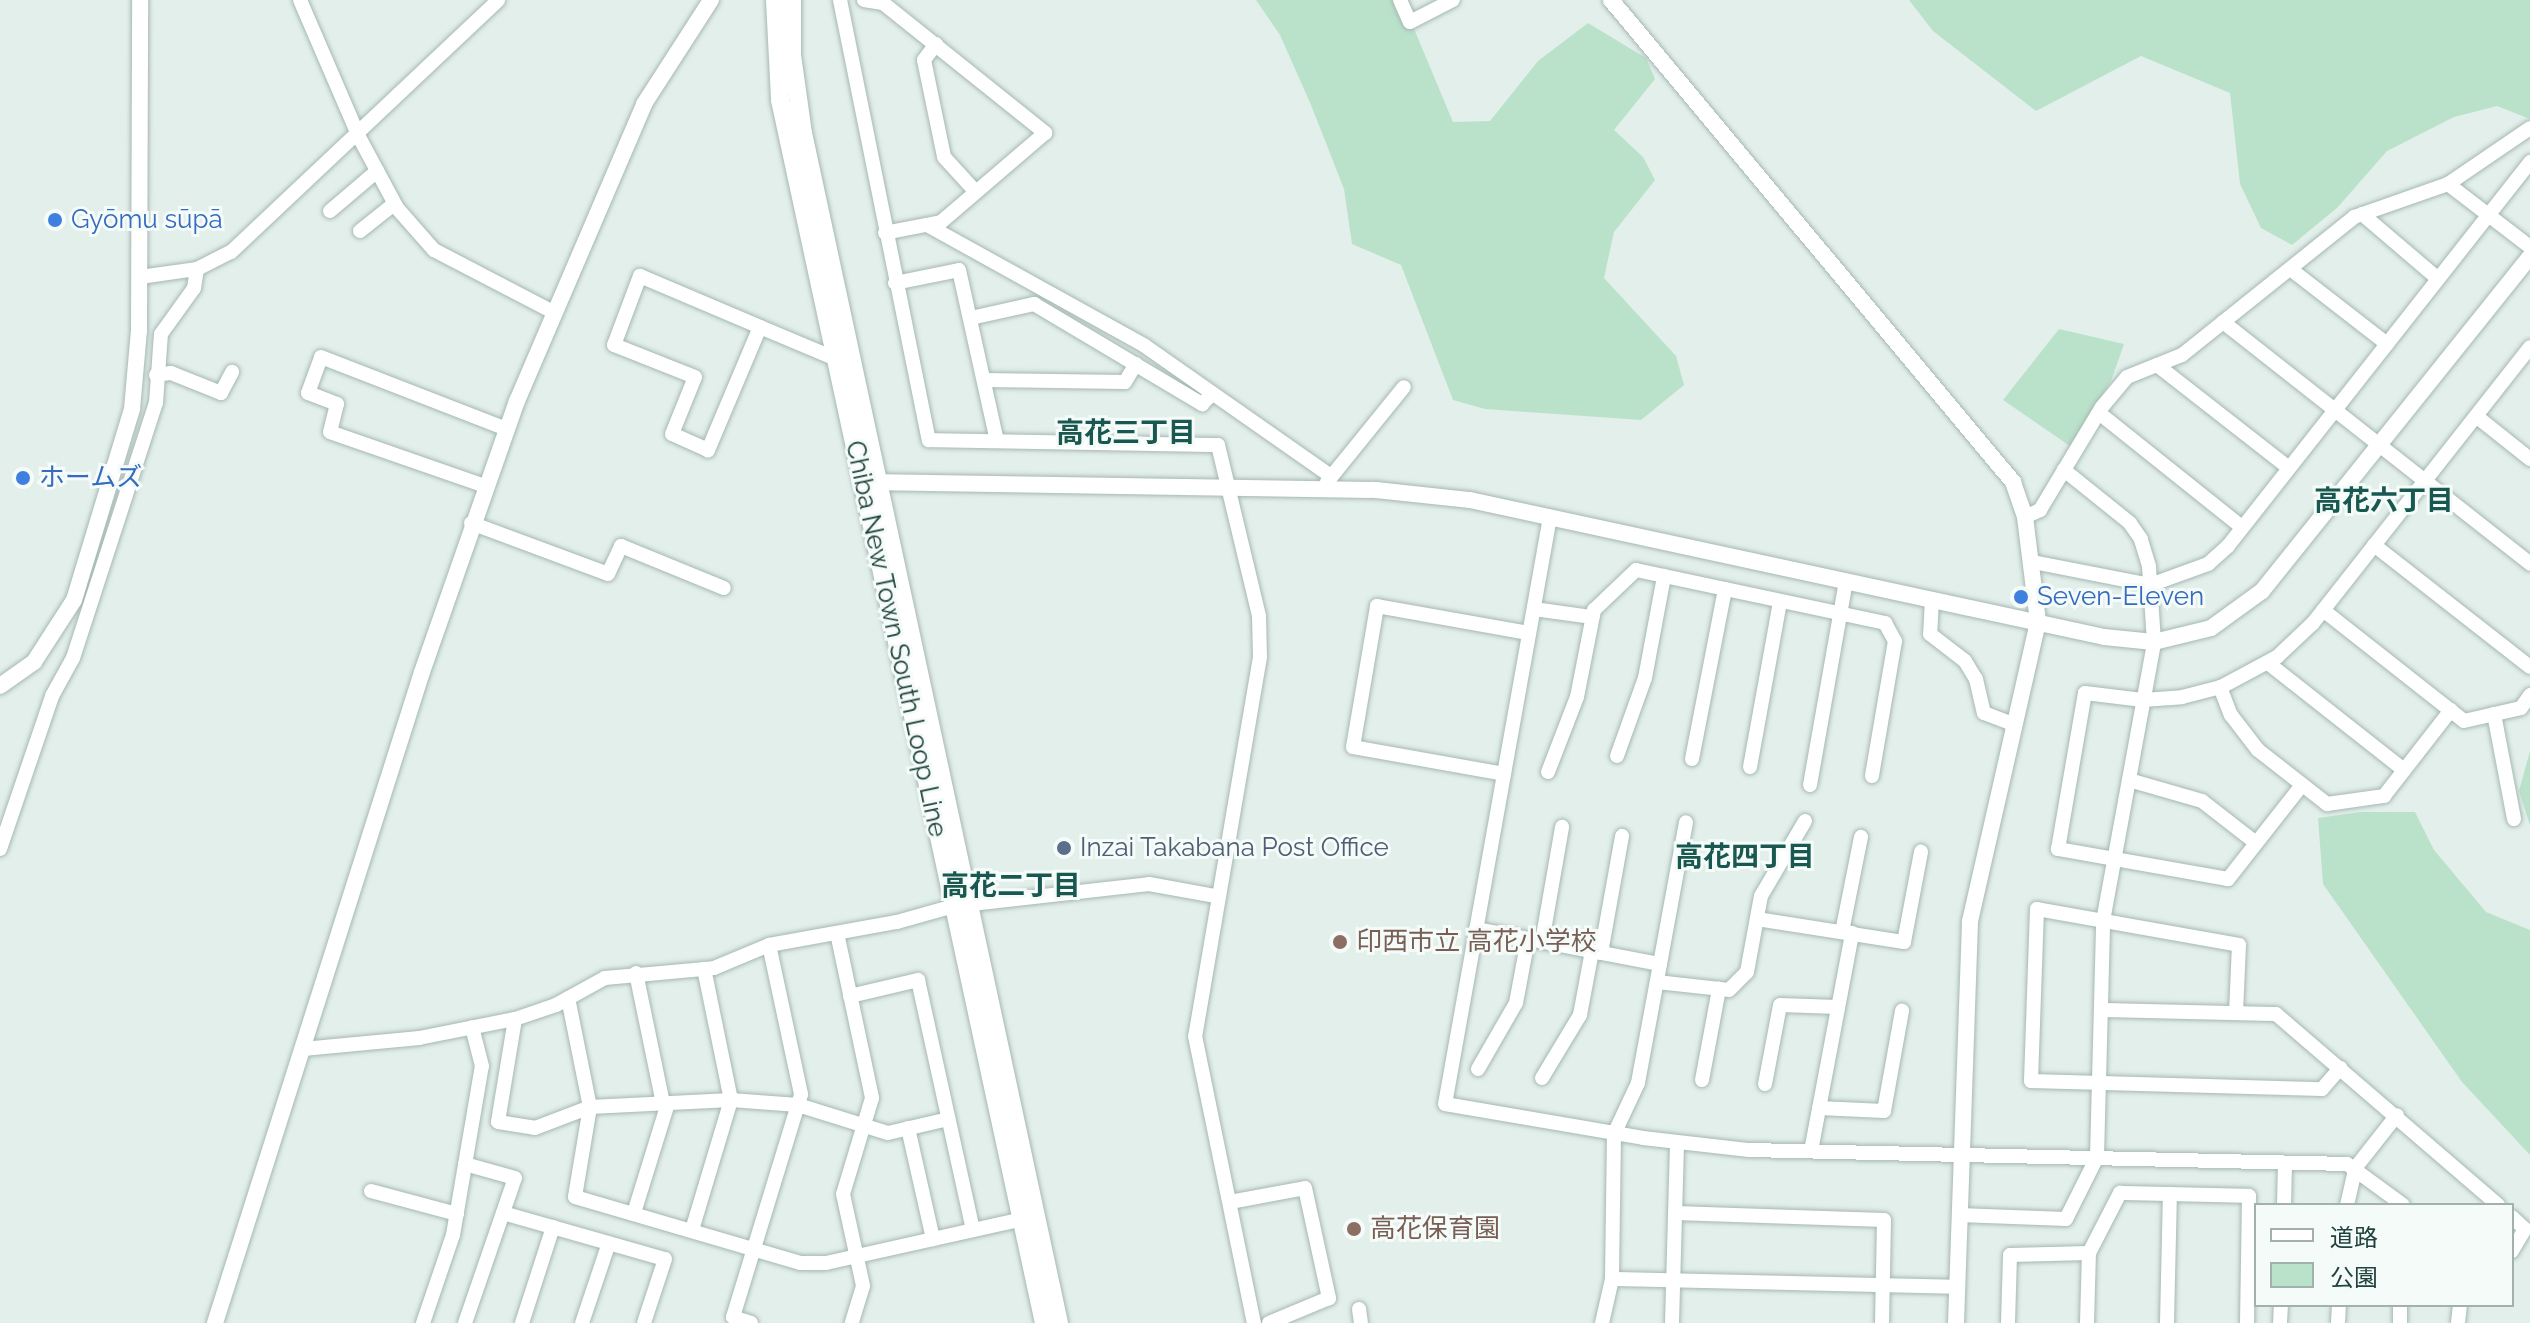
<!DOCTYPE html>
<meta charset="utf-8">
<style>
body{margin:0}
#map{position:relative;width:2530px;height:1323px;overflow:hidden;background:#e3efeb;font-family:Raleway,"Noto Sans JP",sans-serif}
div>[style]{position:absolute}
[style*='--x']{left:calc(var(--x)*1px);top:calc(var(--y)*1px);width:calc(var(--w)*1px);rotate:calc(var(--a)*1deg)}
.green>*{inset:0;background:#bae2ca}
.roads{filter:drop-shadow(0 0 2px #a5b8b4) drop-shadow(0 0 2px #a5b8b4)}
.minor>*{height:14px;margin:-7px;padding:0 7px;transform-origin:7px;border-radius:7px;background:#fff}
.tertiary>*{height:16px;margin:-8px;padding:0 8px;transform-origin:8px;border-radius:8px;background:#fff}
.secondary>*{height:18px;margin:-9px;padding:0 9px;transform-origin:9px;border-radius:9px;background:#fff}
.dots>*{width:22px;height:22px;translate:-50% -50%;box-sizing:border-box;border:4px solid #f5fbf8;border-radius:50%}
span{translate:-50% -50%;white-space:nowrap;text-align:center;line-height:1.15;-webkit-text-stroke:6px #f5fbf8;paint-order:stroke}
.shop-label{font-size:26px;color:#366cbe}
.left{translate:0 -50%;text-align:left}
.street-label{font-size:26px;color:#20433e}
.service-label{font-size:26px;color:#4e5e75}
.education-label{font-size:26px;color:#785e54}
.neighbourhood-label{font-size:28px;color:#195850;font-weight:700}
.legend{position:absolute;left:2254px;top:1203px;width:260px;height:104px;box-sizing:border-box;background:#f5fbf8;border:2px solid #a0b1ae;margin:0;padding:10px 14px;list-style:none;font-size:24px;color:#20433e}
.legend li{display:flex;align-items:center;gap:16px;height:40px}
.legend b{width:40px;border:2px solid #a0b1ae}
</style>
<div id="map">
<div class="green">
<i style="clip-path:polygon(1256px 0,1402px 0,1453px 122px,1490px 121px,1538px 61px,1588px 23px,1646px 58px,1655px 79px,1614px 130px,1643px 157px,1655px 180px,1614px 232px,1604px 278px,1676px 356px,1684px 385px,1641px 420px,1485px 409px,1453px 400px,1401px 265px,1352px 244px,1344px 189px,1311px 105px,1280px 35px)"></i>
<i style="clip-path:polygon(1909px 0,2530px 0,2530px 119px,2497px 106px,2454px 117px,2387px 151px,2337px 208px,2292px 245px,2261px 228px,2240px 184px,2230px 93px,2141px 56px,2036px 111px,1933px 31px)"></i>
<i style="clip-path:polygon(2059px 329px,2124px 344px,2111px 381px,2070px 446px,2003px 400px)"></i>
<i style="clip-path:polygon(2530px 751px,2530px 825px,2519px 791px)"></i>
<i style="clip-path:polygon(2361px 812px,2415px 812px,2434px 850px,2486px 912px,2530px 930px,2530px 1155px,2462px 1082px,2323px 884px,2318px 818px)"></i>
</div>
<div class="roads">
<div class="minor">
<i style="--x:300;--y:0;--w:149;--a:66.7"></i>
<i style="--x:359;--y:137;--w:81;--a:61.8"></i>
<i style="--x:397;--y:208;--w:56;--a:48.6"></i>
<i style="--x:434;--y:250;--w:134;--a:27.5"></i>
<i style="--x:840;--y:0;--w:449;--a:78.6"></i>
<i style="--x:929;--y:440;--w:289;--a:1"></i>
<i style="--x:1218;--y:445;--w:176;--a:76.5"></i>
<i style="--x:1259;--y:616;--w:41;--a:88.6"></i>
<i style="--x:1260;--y:657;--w:385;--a:99.7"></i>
<i style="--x:1195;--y:1036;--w:293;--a:78.4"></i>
<i style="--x:864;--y:0;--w:19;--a:9"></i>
<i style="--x:883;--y:3;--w:208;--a:38.7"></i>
<i style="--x:1045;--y:133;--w:137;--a:139.4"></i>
<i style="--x:941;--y:222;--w:57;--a:168.9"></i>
<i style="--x:1400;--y:0;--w:24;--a:66"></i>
<i style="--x:1410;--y:22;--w:48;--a:-27.1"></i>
<i style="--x:936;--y:44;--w:20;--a:127"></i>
<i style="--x:924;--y:60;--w:99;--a:78.3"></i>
<i style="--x:944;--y:157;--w:46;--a:47.6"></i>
<i style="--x:2448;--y:184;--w:103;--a:37.5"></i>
<i style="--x:330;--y:211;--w:62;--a:-40.4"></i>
<i style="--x:2362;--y:214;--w:100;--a:40.5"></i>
<i style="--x:927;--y:225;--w:249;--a:29"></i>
<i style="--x:1145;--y:346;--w:225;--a:35"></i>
<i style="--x:360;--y:231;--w:43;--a:-38.5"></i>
<i style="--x:2293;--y:271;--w:119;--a:37.8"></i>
<i style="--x:140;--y:277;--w:58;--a:-8"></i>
<i style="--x:197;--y:269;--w:38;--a:-27"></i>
<i style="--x:231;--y:252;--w:367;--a:-43.3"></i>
<i style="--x:895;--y:283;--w:65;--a:-11.5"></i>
<i style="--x:959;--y:270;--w:175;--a:77.5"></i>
<i style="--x:971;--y:318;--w:65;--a:-12.5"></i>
<i style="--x:1034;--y:304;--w:196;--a:30.8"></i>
<i style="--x:1202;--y:404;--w:14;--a:-45"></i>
<i style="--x:2223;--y:322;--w:391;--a:38.2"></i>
<i style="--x:760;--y:327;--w:134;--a:112.9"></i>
<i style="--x:708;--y:450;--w:39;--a:-156"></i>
<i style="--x:672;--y:434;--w:61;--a:-68"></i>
<i style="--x:695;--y:377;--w:87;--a:-158.4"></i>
<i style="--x:614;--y:345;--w:74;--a:-69.4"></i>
<i style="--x:640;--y:276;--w:130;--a:23"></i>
<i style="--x:760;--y:327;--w:82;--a:22.8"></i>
<i style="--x:2157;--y:365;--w:167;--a:38"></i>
<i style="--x:156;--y:375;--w:15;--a:-8"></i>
<i style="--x:171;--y:373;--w:54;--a:21.8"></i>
<i style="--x:221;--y:393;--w:24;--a:-62"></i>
<i style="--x:984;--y:380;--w:141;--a:0.8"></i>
<i style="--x:1125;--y:382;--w:21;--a:-59"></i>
<i style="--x:2099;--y:413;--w:183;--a:38.6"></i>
<i style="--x:2476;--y:416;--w:69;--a:38.5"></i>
<i style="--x:1327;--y:482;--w:122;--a:-51"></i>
<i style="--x:485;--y:486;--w:164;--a:-160.8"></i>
<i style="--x:330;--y:432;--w:29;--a:-76"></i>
<i style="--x:337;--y:404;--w:31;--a:-159"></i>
<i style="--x:308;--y:393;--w:38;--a:-70"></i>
<i style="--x:321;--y:357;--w:199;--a:21.2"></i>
<i style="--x:1550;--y:517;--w:596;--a:100.14"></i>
<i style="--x:1445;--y:1104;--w:201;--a:9.7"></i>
<i style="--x:1643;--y:1138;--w:107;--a:6.5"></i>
<i style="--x:1749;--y:1150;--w:598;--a:1.34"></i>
<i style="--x:2347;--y:1164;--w:69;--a:36.2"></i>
<i style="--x:2025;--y:517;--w:17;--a:-25"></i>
<i style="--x:2040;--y:510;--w:120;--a:-59"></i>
<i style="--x:2102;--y:407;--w:39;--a:-50"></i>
<i style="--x:2127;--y:377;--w:59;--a:-21.8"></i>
<i style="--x:2182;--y:355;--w:221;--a:-38.7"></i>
<i style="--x:2354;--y:217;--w:100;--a:-19.3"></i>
<i style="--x:2448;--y:184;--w:99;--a:-34.3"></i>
<i style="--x:471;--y:523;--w:146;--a:20.4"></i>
<i style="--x:608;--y:574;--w:31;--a:-65"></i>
<i style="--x:621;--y:546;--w:111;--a:22.2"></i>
<i style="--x:2374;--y:545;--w:198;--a:38"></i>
<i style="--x:2033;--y:562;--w:119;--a:11.1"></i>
<i style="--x:2150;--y:585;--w:62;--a:-19.9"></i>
<i style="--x:2208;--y:564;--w:27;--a:-42"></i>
<i style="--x:2228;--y:546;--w:489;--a:-51.8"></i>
<i style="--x:1932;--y:599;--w:35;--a:93"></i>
<i style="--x:1930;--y:634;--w:44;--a:37.6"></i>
<i style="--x:1965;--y:661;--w:21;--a:59"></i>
<i style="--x:1976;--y:679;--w:35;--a:77"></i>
<i style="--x:1984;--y:713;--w:33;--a:21"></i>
<i style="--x:1534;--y:609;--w:59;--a:7.9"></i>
<i style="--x:2323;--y:610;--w:179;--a:38.2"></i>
<i style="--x:2464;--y:721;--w:58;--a:-12.8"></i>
<i style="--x:2521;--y:708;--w:16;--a:-55"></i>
<i style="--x:2268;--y:663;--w:173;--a:38.2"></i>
<i style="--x:2220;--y:687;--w:30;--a:69"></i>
<i style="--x:2231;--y:715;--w:44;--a:52.4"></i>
<i style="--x:2258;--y:750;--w:88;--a:38"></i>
<i style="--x:2327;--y:804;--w:58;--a:-8"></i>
<i style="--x:2384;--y:796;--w:109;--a:-52.1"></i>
<i style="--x:2494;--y:714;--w:107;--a:79.2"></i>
<i style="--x:1617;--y:756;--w:83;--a:-70.3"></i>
<i style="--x:1645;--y:678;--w:104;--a:-79.4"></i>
<i style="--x:1692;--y:759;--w:173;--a:-79"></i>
<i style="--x:1750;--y:767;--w:168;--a:-79.7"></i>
<i style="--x:1548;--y:772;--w:80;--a:-68.9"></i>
<i style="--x:1577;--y:697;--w:89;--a:-78.9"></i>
<i style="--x:1594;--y:610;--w:58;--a:-43.6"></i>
<i style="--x:1636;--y:570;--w:255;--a:12"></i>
<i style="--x:1885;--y:623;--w:21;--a:61"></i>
<i style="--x:1895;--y:641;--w:137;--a:99.7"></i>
<i style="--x:1504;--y:774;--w:153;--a:-169.9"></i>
<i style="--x:1353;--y:747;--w:143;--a:-80.3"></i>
<i style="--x:1377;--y:606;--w:154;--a:10.1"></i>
<i style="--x:2129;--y:780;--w:76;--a:16"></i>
<i style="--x:2202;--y:801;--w:68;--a:37.9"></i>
<i style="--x:1810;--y:785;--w:207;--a:-80"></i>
<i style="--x:2302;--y:785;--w:120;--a:128.2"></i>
<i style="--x:2228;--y:879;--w:173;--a:-170"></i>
<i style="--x:2058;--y:849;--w:158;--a:-80.2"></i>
<i style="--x:2085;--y:693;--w:58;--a:6.9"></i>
<i style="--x:2143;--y:700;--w:39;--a:-4"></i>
<i style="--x:2182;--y:697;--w:40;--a:-14.4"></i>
<i style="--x:2221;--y:687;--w:64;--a:-28.2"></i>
<i style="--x:2277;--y:657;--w:50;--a:-43.4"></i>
<i style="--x:2313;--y:623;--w:351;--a:-51.8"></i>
<i style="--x:0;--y:849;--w:162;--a:-71.2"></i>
<i style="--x:52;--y:696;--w:43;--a:-61.1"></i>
<i style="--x:73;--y:658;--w:268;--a:-72"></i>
<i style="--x:156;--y:403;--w:69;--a:-85.9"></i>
<i style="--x:161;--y:334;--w:57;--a:-54.3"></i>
<i style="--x:194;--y:288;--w:19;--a:-81"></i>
<i style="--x:1757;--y:919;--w:149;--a:8.9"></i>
<i style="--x:1904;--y:942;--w:92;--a:-79.3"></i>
<i style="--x:1476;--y:929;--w:187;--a:10.8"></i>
<i style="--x:1660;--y:964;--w:121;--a:100.5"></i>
<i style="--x:1638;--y:1083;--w:56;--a:115.2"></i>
<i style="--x:1614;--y:1134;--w:145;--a:90.8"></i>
<i style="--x:1612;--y:1279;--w:45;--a:102.8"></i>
<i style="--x:1842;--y:932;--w:97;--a:-78.7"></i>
<i style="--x:837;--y:933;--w:169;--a:78"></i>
<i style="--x:872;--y:1098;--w:100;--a:106.8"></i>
<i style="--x:843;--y:1194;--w:94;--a:77.7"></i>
<i style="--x:863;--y:1286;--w:39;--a:107"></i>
<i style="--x:1542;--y:942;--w:117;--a:-80.1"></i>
<i style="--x:1601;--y:953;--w:119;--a:-79.8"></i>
<i style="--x:1660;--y:964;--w:144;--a:-79.6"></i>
<i style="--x:636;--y:973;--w:133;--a:78.3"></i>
<i style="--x:1657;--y:982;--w:72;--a:6.3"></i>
<i style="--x:1729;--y:990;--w:25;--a:-45"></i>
<i style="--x:1747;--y:972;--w:77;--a:-79.6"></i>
<i style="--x:1761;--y:896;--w:87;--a:-59.6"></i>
<i style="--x:850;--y:996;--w:70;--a:-13.2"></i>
<i style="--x:918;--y:980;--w:256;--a:77.6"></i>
<i style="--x:568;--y:998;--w:111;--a:78.6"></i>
<i style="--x:590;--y:1107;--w:91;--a:99.5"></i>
<i style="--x:575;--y:1197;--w:234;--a:16.3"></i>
<i style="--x:800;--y:1263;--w:26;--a:0"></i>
<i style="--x:826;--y:1263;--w:207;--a:-12.6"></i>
<i style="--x:2101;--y:1010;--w:175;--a:1.3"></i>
<i style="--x:2276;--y:1014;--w:293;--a:40.7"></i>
<i style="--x:2236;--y:1013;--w:68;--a:-87.5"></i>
<i style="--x:2239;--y:945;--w:205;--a:-169.9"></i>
<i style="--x:2037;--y:909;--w:172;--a:92"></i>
<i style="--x:2031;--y:1081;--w:291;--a:1.6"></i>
<i style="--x:2322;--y:1089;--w:28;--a:-49"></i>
<i style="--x:515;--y:1019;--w:104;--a:99.4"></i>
<i style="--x:498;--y:1122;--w:37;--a:9"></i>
<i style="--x:535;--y:1128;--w:59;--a:-20.9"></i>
<i style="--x:590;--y:1107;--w:141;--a:-2.8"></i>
<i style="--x:731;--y:1100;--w:67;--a:4.3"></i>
<i style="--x:798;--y:1105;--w:94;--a:17.3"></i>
<i style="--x:888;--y:1133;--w:62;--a:-13.1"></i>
<i style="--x:303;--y:1049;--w:117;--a:-5.4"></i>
<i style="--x:419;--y:1038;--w:98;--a:-11.2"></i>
<i style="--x:515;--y:1019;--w:43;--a:-18.9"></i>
<i style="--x:556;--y:1005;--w:56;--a:-28.9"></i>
<i style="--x:605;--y:978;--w:109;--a:-5.2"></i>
<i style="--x:714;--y:968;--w:60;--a:-22.7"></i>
<i style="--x:769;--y:945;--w:130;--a:-10.2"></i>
<i style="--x:897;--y:922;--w:59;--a:-15.7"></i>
<i style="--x:954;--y:906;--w:196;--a:-6.4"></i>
<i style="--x:1149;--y:884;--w:68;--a:10.2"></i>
<i style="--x:1478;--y:1069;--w:76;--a:-60.1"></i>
<i style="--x:1516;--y:1003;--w:65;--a:-79.4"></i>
<i style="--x:1542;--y:1078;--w:74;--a:-58.9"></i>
<i style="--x:1580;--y:1015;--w:65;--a:-79.4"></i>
<i style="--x:1702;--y:1080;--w:93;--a:-79.4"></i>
<i style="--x:1765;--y:1084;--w:80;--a:-79.2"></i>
<i style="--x:1780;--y:1005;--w:58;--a:2"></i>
<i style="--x:1819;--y:1108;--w:65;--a:2.6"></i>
<i style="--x:1884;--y:1111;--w:102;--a:-79.8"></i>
<i style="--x:908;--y:1128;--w:114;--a:77.3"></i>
<i style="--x:1811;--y:1151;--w:222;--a:-79.3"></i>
<i style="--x:371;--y:1191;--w:89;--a:15"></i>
<i style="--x:1230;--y:1202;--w:76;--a:-10.6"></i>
<i style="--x:1305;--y:1188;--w:113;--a:77.7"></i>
<i style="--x:1329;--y:1298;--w:65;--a:157.4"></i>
<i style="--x:2284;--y:1205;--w:42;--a:-88.6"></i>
<i style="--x:2347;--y:1205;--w:39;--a:-77"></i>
<i style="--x:2356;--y:1167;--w:66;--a:-51.7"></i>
<i style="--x:503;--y:1213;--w:168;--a:15.9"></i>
<i style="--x:665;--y:1259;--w:67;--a:108.2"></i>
<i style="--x:634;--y:1213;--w:115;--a:-72.8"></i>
<i style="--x:1675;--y:1213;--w:209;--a:1.9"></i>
<i style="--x:1884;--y:1220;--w:103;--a:91.1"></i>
<i style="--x:1959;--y:1215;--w:107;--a:2.1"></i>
<i style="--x:2066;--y:1219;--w:69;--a:-63.4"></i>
<i style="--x:2097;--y:1157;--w:236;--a:-88.5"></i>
<i style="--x:2103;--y:921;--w:284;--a:-79.6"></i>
<i style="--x:2154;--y:642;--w:76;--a:-93.8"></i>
<i style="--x:2149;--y:566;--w:28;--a:-107"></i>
<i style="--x:2141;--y:539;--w:19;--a:-125"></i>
<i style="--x:2130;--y:523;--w:85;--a:-141.2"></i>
<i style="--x:2512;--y:1217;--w:18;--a:43"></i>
<i style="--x:2525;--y:1229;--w:26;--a:121"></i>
<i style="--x:692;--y:1230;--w:136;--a:-73.3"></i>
<i style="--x:731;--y:1100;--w:134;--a:-101.6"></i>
<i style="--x:1612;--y:1279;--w:346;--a:1.3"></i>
<i style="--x:1359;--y:1309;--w:14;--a:82"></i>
<i style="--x:423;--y:1323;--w:93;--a:-71.2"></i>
<i style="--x:453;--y:1235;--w:171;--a:-80.3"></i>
<i style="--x:482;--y:1066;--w:40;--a:-104.4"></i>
<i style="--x:465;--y:1323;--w:153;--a:-71"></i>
<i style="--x:515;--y:1178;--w:52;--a:-164.4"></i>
<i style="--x:522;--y:1323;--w:101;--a:-72.1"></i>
<i style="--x:582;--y:1323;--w:84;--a:-71.4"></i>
<i style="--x:751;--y:1323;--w:19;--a:-162"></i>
<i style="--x:733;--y:1317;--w:233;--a:-73"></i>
<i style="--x:801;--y:1094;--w:152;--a:-102.1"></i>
<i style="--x:1672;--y:1323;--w:180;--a:-88.4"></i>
<i style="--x:2008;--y:1323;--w:68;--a:-88.3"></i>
<i style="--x:2010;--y:1255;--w:79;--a:-1.5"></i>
<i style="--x:2089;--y:1253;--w:68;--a:-62.7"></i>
<i style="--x:2120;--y:1193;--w:129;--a:1.3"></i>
<i style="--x:2249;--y:1196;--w:127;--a:90.9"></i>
<i style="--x:2087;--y:1323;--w:70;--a:-88.4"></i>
<i style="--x:2167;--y:1323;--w:129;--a:-88.7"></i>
<i style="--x:2280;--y:1323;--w:18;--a:-87"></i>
<i style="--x:2338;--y:1323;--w:18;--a:-87"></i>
<i style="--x:2400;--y:1323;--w:18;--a:-90"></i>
<i style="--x:2458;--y:1323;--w:18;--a:-84"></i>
</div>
<div class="tertiary">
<i style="--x:1611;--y:0;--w:628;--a:50.17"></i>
<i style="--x:2013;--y:482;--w:37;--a:71"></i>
<i style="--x:2025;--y:517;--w:106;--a:82.9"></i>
<i style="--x:2038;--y:622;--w:308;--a:102.8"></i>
<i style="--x:1970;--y:922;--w:401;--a:92"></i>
<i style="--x:868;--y:482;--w:508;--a:0.9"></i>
<i style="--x:1376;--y:490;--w:95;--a:6.1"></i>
<i style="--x:1470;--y:500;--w:649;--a:12.19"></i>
<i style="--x:2104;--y:637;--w:50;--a:5.7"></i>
<i style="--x:2154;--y:642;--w:59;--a:-13.8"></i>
<i style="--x:2211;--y:628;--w:63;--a:-36"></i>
<i style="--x:2262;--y:591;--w:428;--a:-51.3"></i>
<i style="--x:0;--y:686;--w:42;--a:-35.2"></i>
<i style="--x:34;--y:662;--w:74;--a:-57.2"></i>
<i style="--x:74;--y:600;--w:200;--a:-73.1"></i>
<i style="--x:132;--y:409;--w:78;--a:-84.9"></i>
<i style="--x:139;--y:331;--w:331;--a:-89.8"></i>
<i style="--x:215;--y:1323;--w:683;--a:-72.36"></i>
<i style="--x:422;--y:672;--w:287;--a:-70.7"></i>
<i style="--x:517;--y:401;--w:323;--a:-66.8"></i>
<i style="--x:644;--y:104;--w:124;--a:-57.2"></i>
</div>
<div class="secondary">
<i style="--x:775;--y:0;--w:100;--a:87.1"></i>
<i style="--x:780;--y:100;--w:1251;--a:77.82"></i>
<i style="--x:792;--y:0;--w:55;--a:90"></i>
<i style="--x:792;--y:55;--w:79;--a:82"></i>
<i style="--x:803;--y:133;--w:1217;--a:77.86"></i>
</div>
</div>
<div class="dots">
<i style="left:55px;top:220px;background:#3f7fe0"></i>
<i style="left:23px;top:478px;background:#3f7fe0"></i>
<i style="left:2021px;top:597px;background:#3f7fe0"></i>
<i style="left:1064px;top:848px;background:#5c6f8a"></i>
<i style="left:1340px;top:942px;background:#8d6e63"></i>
<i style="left:1354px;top:1229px;background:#8d6e63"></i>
</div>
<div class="shop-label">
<span class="left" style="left:71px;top:220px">Gyōmu sūpā</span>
<span class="left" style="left:39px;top:478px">ホームズ</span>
<span class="left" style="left:2037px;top:597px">Seven-Eleven</span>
</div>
<div class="street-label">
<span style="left:896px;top:639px;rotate:78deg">Chiba New Town South Loop Line</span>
</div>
<div class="service-label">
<span class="left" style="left:1080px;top:848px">Inzai Takabana Post Office</span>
</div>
<div class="education-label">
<span class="left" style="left:1356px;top:942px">印西市立 高花小学校</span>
<span class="left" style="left:1370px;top:1229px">高花保育園</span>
</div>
<div class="neighbourhood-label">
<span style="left:1126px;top:433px">高花三丁目</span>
<span style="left:2384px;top:501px">高花六丁目</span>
<span style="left:1745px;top:857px">高花四丁目</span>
<span style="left:1011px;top:886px">高花二丁目</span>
</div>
<ul class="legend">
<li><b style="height:10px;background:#fff"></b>道路</li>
<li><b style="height:22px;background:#bae2ca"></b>公園</li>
</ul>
</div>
